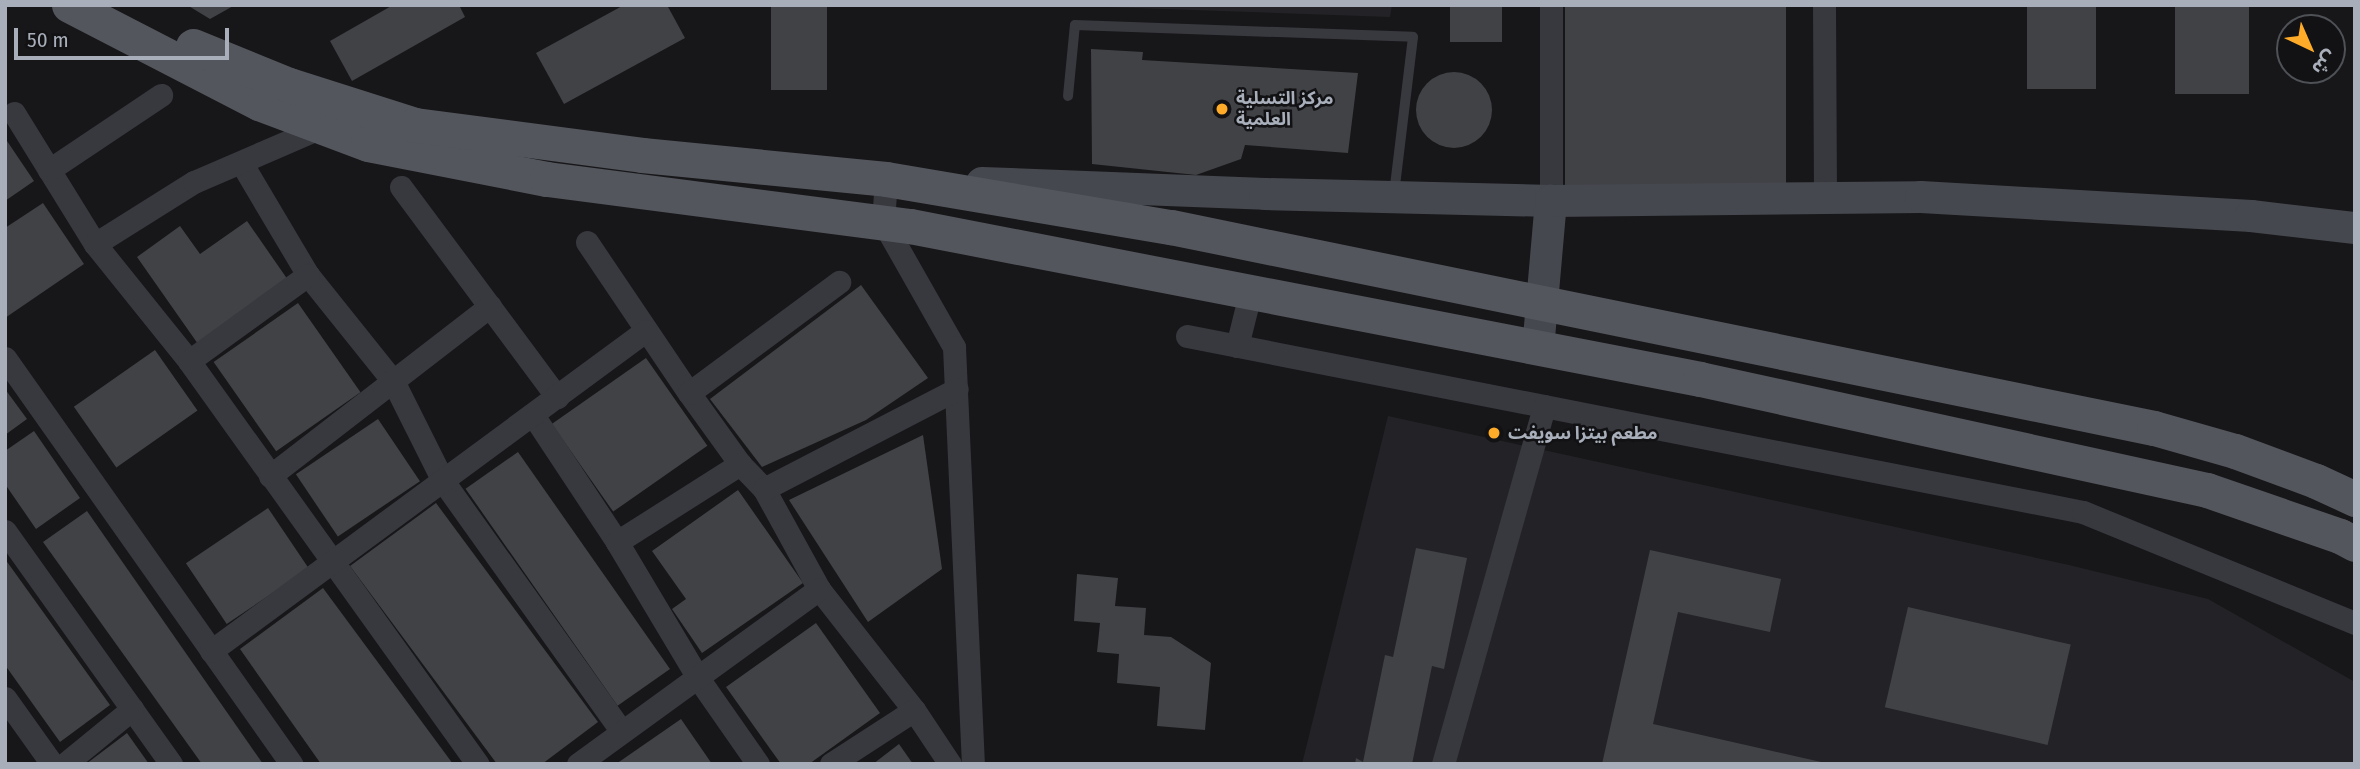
<!DOCTYPE html>
<meta charset="utf-8">
<style>
body{margin:0}
#map{position:relative;width:2360px;height:769px;overflow:hidden;background:#171719;font-family:"Fira Sans Condensed","Noto Sans Arabic",sans-serif}
div>[style]{position:absolute}
[style*='--x']{left:calc(var(--x)*1px);top:calc(var(--y)*1px);width:calc(var(--w)*1px);rotate:calc(var(--a)*1deg)}
.built>*{inset:0;background:#232327}
.building>*{inset:0;background:#414246;transform-origin:0 0}
.round{border-radius:50%}
.lane>*{height:10px;margin:-5px;padding:0 5px;transform-origin:5px;border-radius:5px;background:#38393f}
.street>*{height:23px;margin:-11.5px;padding:0 11.5px;transform-origin:11.5px;border-radius:11.5px;background:#38393f}
.secondary>*{height:32px;margin:-16px;padding:0 16px;transform-origin:16px;border-radius:16px;background:#46484f}
.primary>*{height:35px;margin:-17.5px;padding:0 17.5px;transform-origin:17.5px;border-radius:17.5px;background:#54565e}
.dots>*{width:19px;height:19px;translate:-50% -50%;box-sizing:border-box;border:4px solid #121214;border-radius:50%}
span{translate:-50% -50%;white-space:nowrap;text-align:center;line-height:1.15;-webkit-text-stroke:5px #121214;paint-order:stroke}
.poi-label{font-size:18px;color:#a8afba;font-weight:700}
.left{translate:0 -50%;text-align:left}
.frame{position:absolute;inset:0;border:7px solid #a8afba;pointer-events:none}
.north{position:absolute;left:2276px;top:14px;width:70px;height:70px;box-sizing:border-box;background:#121214;border:2px solid #4e5156;border-radius:50%;rotate:136deg;font-size:19px;font-weight:700;line-height:28px;text-align:center;color:#a8afba}
.north::after{content:'';display:block;margin:auto;width:24px;height:32px;background:#feab2a;clip-path:polygon(50% 0,100% 100%,50% 72%,0 100%)}
.scale{position:absolute;left:14px;top:28px;width:215px;height:32px;box-sizing:border-box;border:4px solid #a8afba;border-top:0;padding-left:9px;font-size:21px;line-height:24px;white-space:nowrap;color:#a8afba;-webkit-text-stroke:5px #121214;paint-order:stroke}
</style>
<div id="map">
<div class="built">
<i style="clip-path:polygon(1049px 5px,1392px 5px,1390px 17px)"></i>
<i style="clip-path:polygon(1388px 416px,2069px 565px,2208px 599px,2355px 682px,2355px 764px,1302px 764px)"></i>
</div>
<div class="building">
<i style="clip-path:polygon(187px 5px,235px 5px,210px 19px)"></i>
<i style="clip-path:polygon(393px 5px,459px 5px,465px 17px,352px 81px,330px 41px)"></i>
<i style="clip-path:polygon(624px 5px,667px 5px,685px 38px,564px 104px,536px 53px)"></i>
<i style="left:771px;top:5px;width:56px;height:85px"></i>
<i style="left:1450px;top:5px;width:52px;height:37px"></i>
<i style="left:1565px;top:5px;width:221px;height:182px"></i>
<i style="left:2027px;top:5px;width:69px;height:84px"></i>
<i style="left:2175px;top:5px;width:74px;height:89px"></i>
<i style="clip-path:polygon(1091px 49px,1143px 52px,1142px 60px,1358px 73px,1348px 153px,1245px 145px,1241px 159px,1196px 175px,1092px 164px)"></i>
<i class="round" style="left:1416px;top:72px;width:76px;height:76px"></i>
<i style="clip-path:polygon(5px 138px,34px 181px,5px 201px)"></i>
<i style="clip-path:polygon(43px 203px,84px 264px,5px 318px,5px 228px)"></i>
<i style="clip-path:polygon(247px 221px,288px 280px,198px 344px,137px 257px,180px 226px,200px 254px)"></i>
<i style="clip-path:polygon(861px 285px,928px 378px,866px 420px,762px 467px,710px 399px)"></i>
<i style="left:298px;top:303px;width:109px;height:103px;rotate:55deg"></i>
<i style="left:155px;top:350px;width:74px;height:99px;rotate:55deg"></i>
<i style="left:646px;top:358px;width:107px;height:115px;rotate:55deg"></i>
<i style="clip-path:polygon(5px 389px,27px 419px,5px 435px)"></i>
<i style="left:378px;top:419px;width:75px;height:99px;rotate:56deg"></i>
<i style="clip-path:polygon(34px 431px,80px 498px,36px 529px,5px 484px,5px 451px)"></i>
<i style="clip-path:polygon(923px 435px,942px 569px,868px 622px,789px 500px)"></i>
<i style="left:518px;top:452px;width:265px;height:64px;rotate:55deg"></i>
<i style="clip-path:polygon(738px 490px,803px 583px,702px 653px,672px 609px,686px 599px,652px 551px)"></i>
<i style="clip-path:polygon(436px 503px,598px 722px,542px 764px,497px 764px,350px 566px)"></i>
<i style="left:268px;top:508px;width:73px;height:99px;rotate:56deg"></i>
<i style="clip-path:polygon(87px 511px,263px 764px,202px 764px,43px 542px)"></i>
<i style="clip-path:polygon(1416px 548px,1467px 558px,1444px 669px,1432px 666px,1412px 764px,1355px 764px,1356px 758px,1363px 762px,1385px 655px,1393px 657px)"></i>
<i style="clip-path:polygon(1650px 550px,1781px 579px,1770px 632px,1678px 612px,1653px 724px,1830px 764px,1602px 764px)"></i>
<i style="clip-path:polygon(5px 559px,110px 705px,60px 742px,5px 665px)"></i>
<i style="clip-path:polygon(1077px 574px,1118px 578px,1115px 606px,1146px 608px,1144px 635px,1171px 637px,1211px 663px,1205px 730px,1157px 726px,1160px 687px,1117px 683px,1119px 654px,1097px 652px,1100px 623px,1074px 621px)"></i>
<i style="clip-path:polygon(323px 588px,453px 764px,321px 764px,240px 649px)"></i>
<i style="left:1908px;top:607px;width:167px;height:103px;rotate:13deg"></i>
<i style="clip-path:polygon(816px 623px,880px 713px,809px 764px,781px 764px,726px 687px)"></i>
<i style="clip-path:polygon(681px 719px,712px 764px,616px 764px)"></i>
<i style="clip-path:polygon(127px 733px,149px 764px,86px 764px)"></i>
<i style="clip-path:polygon(899px 744px,913px 764px,873px 764px)"></i>
</div>
<div class="lane">
<i style="--x:1068;--y:96;--w:71;--a:-84.4"></i>
<i style="--x:1075;--y:25;--w:338;--a:2"></i>
<i style="--x:1413;--y:37;--w:158;--a:96.9"></i>
</div>
<div class="street">
<i style="--x:1824;--y:5;--w:194;--a:89.7"></i>
<i style="--x:14;--y:113;--w:154;--a:58.3"></i>
<i style="--x:95;--y:244;--w:150;--a:51.2"></i>
<i style="--x:189;--y:361;--w:496;--a:54.4"></i>
<i style="--x:242;--y:164;--w:129;--a:59.3"></i>
<i style="--x:308;--y:275;--w:136;--a:51.3"></i>
<i style="--x:393;--y:381;--w:112;--a:63.4"></i>
<i style="--x:443;--y:481;--w:307;--a:54.5"></i>
<i style="--x:49;--y:170;--w:135;--a:-33.8"></i>
<i style="--x:886;--y:179;--w:43;--a:94"></i>
<i style="--x:883;--y:222;--w:144;--a:60.4"></i>
<i style="--x:954;--y:347;--w:417;--a:87.4"></i>
<i style="--x:401;--y:187;--w:262;--a:53.4"></i>
<i style="--x:1551;--y:201;--w:196;--a:-90"></i>
<i style="--x:587;--y:242;--w:182;--a:56"></i>
<i style="--x:689;--y:393;--w:87;--a:54.3"></i>
<i style="--x:740;--y:464;--w:35;--a:46"></i>
<i style="--x:764;--y:489;--w:114;--a:61.2"></i>
<i style="--x:819;--y:589;--w:154;--a:51.9"></i>
<i style="--x:914;--y:710;--w:65;--a:56.3"></i>
<i style="--x:95;--y:244;--w:117;--a:-32.1"></i>
<i style="--x:194;--y:182;--w:139;--a:-23.3"></i>
<i style="--x:1187;--y:336;--w:913;--a:11.11"></i>
<i style="--x:2083;--y:512;--w:294;--a:22.2"></i>
<i style="--x:1237;--y:346;--w:54;--a:-76"></i>
<i style="--x:5;--y:358;--w:497;--a:54.8"></i>
<i style="--x:189;--y:361;--w:147;--a:-35.9"></i>
<i style="--x:689;--y:393;--w:187;--a:-36.5"></i>
<i style="--x:533;--y:415;--w:152;--a:56.5"></i>
<i style="--x:617;--y:542;--w:158;--a:59.2"></i>
<i style="--x:698;--y:678;--w:105;--a:55.1"></i>
<i style="--x:270;--y:476;--w:278;--a:-37.7"></i>
<i style="--x:764;--y:489;--w:217;--a:-27.4"></i>
<i style="--x:5;--y:531;--w:286;--a:54.5"></i>
<i style="--x:617;--y:542;--w:146;--a:-32.4"></i>
<i style="--x:211;--y:651;--w:539;--a:-36.4"></i>
<i style="--x:5;--y:698;--w:81;--a:54.5"></i>
<i style="--x:65;--y:764;--w:87;--a:-39.4"></i>
<i style="--x:578;--y:764;--w:298;--a:-36"></i>
<i style="--x:831;--y:764;--w:99;--a:-33"></i>
<i style="--x:1443;--y:764;--w:372;--a:-74.2"></i>
</div>
<div class="secondary">
<i style="--x:982;--y:183;--w:283;--a:2.2"></i>
<i style="--x:1265;--y:194;--w:286;--a:1.4"></i>
<i style="--x:1538;--y:349;--w:149;--a:-85"></i>
<i style="--x:1551;--y:201;--w:370;--a:-0.6"></i>
<i style="--x:1921;--y:197;--w:331;--a:3.3"></i>
<i style="--x:2251;--y:216;--w:105;--a:6.6"></i>
</div>
<div class="primary">
<i style="--x:69;--y:5;--w:214;--a:27.3"></i>
<i style="--x:259;--y:103;--w:116;--a:20.6"></i>
<i style="--x:368;--y:144;--w:182;--a:11.1"></i>
<i style="--x:547;--y:179;--w:366;--a:7.4"></i>
<i style="--x:910;--y:226;--w:805;--a:10.96"></i>
<i style="--x:1700;--y:379;--w:519;--a:12.35"></i>
<i style="--x:2207;--y:490;--w:141;--a:19.1"></i>
<i style="--x:2340;--y:536;--w:17;--a:28"></i>
<i style="--x:193;--y:46;--w:104;--a:22.1"></i>
<i style="--x:289;--y:85;--w:132;--a:17.6"></i>
<i style="--x:415;--y:125;--w:229;--a:7.5"></i>
<i style="--x:642;--y:155;--w:245;--a:5.6"></i>
<i style="--x:886;--y:179;--w:289;--a:9.6"></i>
<i style="--x:1171;--y:227;--w:1003;--a:11.56"></i>
<i style="--x:2154;--y:428;--w:84;--a:15.9"></i>
<i style="--x:2235;--y:451;--w:86;--a:20.3"></i>
<i style="--x:2316;--y:481;--w:43;--a:24.8"></i>
</div>
<div class="dots">
<i style="left:1222px;top:109px;background:#feab2a"></i>
<i style="left:1494px;top:433px;background:#feab2a"></i>
</div>
<div class="poi-label">
<span class="left" style="left:1236px;top:109px">مركز التسلية<br>العلمية</span>
<span class="left" style="left:1508px;top:433px">مطعم بيتزا سويفت</span>
</div>
<div class="frame"></div>
<div class="north">ش</div>
<div class="scale">50 m</div>
</div>
